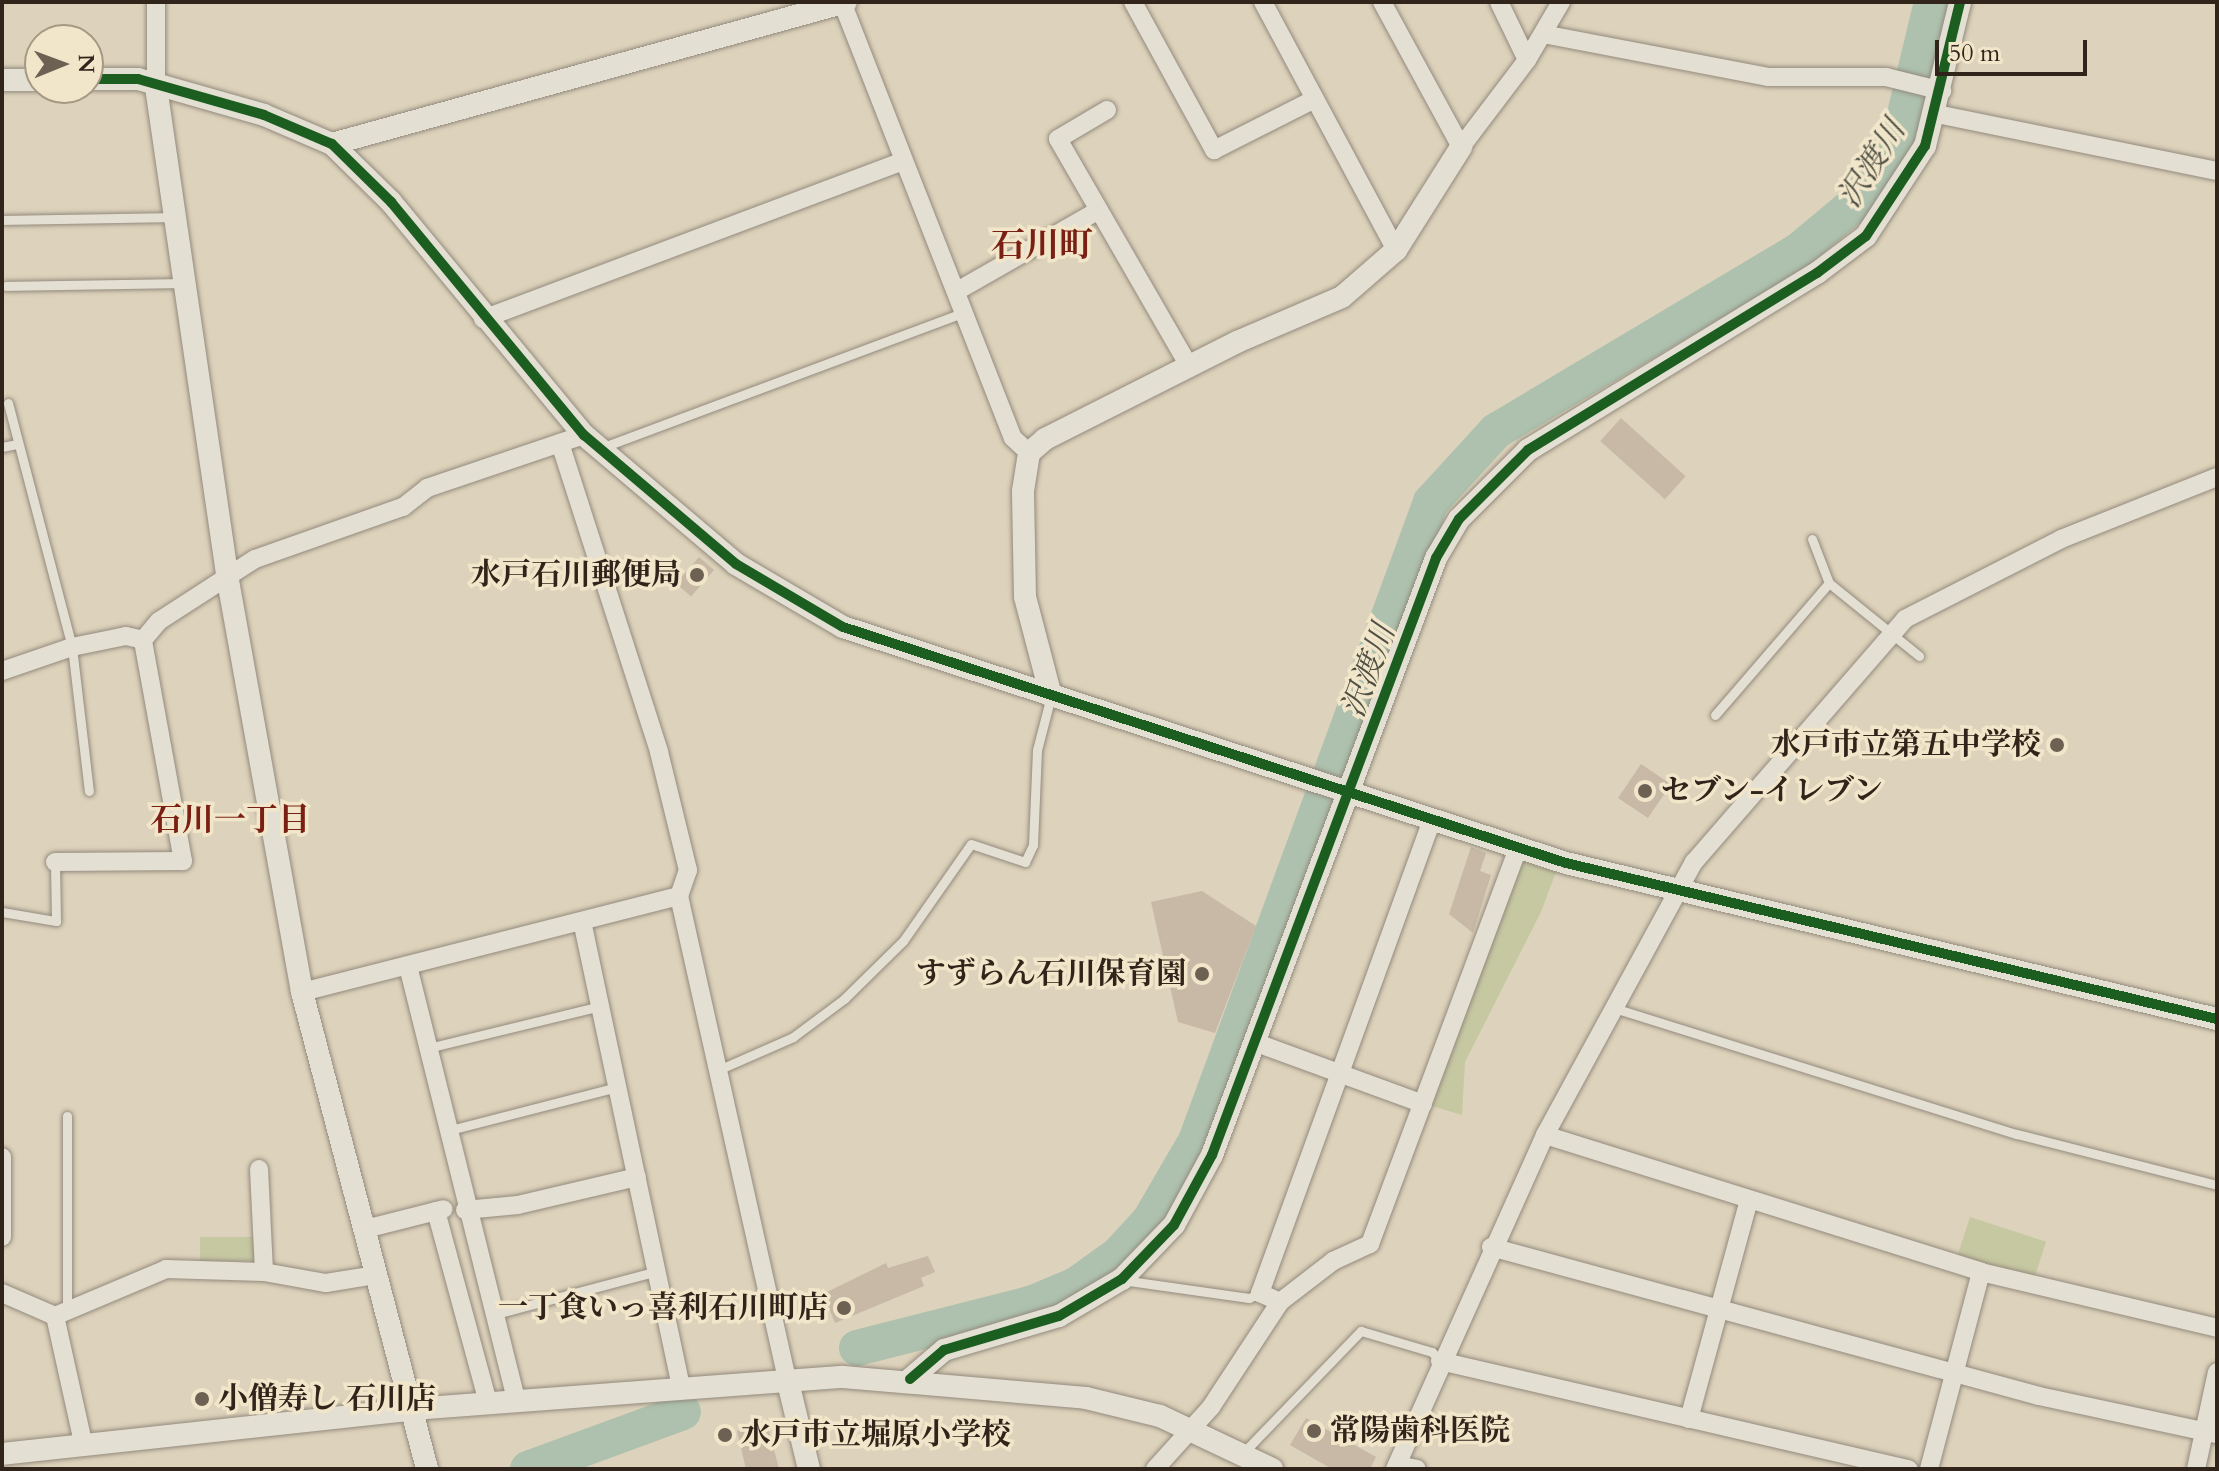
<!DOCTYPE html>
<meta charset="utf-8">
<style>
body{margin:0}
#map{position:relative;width:2219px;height:1471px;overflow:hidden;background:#ddd2bb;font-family:Cardo,"Noto Serif JP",serif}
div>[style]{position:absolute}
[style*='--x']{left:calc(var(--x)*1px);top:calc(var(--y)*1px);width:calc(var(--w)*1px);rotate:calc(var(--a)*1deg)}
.green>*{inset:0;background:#c6c8a2;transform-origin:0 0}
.river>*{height:36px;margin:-18px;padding:0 18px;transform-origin:18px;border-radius:18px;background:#adc1ae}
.building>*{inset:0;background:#c7b9a6;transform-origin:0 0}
.roads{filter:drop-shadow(0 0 2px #938a7d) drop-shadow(0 0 2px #938a7d)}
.service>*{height:9px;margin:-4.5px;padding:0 4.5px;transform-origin:4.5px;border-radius:4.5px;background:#e4dfd3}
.minor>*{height:18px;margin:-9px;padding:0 9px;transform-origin:9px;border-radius:9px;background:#e4dfd3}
.tertiary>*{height:22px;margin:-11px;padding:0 11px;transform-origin:11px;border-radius:11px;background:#e4dfd3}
.cycleway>*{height:10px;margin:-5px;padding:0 5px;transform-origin:5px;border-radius:5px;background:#1b5e20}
.dots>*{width:22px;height:22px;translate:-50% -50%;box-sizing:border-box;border:4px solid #f2e6ca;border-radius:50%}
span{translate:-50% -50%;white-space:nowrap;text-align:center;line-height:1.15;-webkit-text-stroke:7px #f2e6ca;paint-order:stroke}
.poi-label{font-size:30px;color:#31241b;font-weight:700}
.right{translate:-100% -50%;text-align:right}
.left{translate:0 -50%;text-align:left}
.water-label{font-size:32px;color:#505146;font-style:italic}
.neighbourhood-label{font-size:32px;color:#7a1f14;font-weight:700}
.quarter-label{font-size:34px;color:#7a1f14;font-weight:700}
.frame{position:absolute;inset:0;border:4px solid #31241b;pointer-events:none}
.north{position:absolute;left:24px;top:24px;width:80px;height:80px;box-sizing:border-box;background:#f2e6ca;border:2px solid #a59884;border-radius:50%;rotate:89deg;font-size:22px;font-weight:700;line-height:32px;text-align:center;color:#31241b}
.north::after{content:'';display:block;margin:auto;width:28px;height:36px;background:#6d6153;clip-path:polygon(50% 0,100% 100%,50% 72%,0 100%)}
.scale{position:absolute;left:1935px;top:40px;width:152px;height:36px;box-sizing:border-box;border:4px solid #31241b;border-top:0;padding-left:10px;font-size:24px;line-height:28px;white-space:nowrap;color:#31241b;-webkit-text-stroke:6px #f2e6ca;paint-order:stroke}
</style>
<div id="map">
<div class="green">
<i style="clip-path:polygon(1523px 861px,1556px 872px,1541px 912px,1465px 1062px,1462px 1115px,1432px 1106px)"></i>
<i style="left:1970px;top:1217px;width:80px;height:43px;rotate:18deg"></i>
<i style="left:257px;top:1237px;width:24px;height:57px;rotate:90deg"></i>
</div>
<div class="river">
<i style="--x:857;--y:1348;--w:182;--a:-14.3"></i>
<i style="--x:1033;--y:1303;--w:47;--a:-22.7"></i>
<i style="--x:1076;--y:1285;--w:53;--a:-35.8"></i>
<i style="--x:1119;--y:1254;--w:46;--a:-47.6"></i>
<i style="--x:1150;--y:1220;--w:91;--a:-59.8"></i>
<i style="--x:1196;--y:1141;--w:681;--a:-69.81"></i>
<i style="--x:1431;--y:502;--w:96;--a:-47.5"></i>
<i style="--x:1496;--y:431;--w:352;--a:-30.8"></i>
<i style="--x:1798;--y:251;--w:69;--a:-39.7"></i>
<i style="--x:1851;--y:207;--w:91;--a:-56.7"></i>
<i style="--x:1901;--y:131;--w:133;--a:-76.5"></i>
<i style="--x:528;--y:1469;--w:165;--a:-20.2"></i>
</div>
<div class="building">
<i style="left:1621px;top:418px;width:87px;height:31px;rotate:42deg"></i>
<i style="left:699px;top:557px;width:20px;height:35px;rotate:41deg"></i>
<i style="left:1641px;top:764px;width:36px;height:41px;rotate:34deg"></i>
<i style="clip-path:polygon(1471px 847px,1486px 853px,1480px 871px,1491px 875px,1473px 933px,1449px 914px)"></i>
<i style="clip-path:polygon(1202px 891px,1256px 926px,1215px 1033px,1178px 1022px,1151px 902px)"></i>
<i style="clip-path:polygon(928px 1256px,935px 1272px,921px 1278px,924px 1286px,835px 1323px,823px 1294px,886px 1263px,888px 1268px)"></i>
<i style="clip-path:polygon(1306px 1418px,1376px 1457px,1370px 1469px,1332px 1469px,1290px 1445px)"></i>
<i style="clip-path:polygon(767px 1423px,779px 1469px,746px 1469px,737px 1431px)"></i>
</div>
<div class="roads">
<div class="service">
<i style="--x:4;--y:220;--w:169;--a:-1"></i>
<i style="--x:6;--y:286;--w:174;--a:-1"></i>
<i style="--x:8;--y:403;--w:252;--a:75.3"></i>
<i style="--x:72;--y:647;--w:145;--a:83.3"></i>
<i style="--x:2;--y:447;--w:16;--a:-11"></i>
<i style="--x:601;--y:448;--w:389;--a:-20.5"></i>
<i style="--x:1812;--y:539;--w:47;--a:68.9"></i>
<i style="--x:1715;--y:715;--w:174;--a:-49.2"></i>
<i style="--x:1829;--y:583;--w:116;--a:39"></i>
<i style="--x:2;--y:912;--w:55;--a:9.5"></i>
<i style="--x:56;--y:921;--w:59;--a:-91"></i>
<i style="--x:1614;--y:1008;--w:422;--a:17.4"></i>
<i style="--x:2017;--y:1134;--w:206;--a:14.3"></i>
<i style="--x:428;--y:1048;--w:177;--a:-13.7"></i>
<i style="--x:718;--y:1070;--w:82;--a:-23.7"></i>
<i style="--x:793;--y:1037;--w:64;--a:-36.7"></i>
<i style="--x:844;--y:999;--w:83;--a:-44.5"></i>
<i style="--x:903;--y:941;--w:118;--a:-55"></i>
<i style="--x:971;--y:844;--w:57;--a:18.4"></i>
<i style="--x:1025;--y:862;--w:19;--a:-65"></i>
<i style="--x:1033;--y:845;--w:95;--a:-87.6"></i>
<i style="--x:1037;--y:750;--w:56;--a:-75.5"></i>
<i style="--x:454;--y:1129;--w:168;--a:-14.4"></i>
<i style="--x:1122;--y:1280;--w:128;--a:8.1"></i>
<i style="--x:1249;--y:1298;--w:12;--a:-24"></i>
<i style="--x:67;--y:1312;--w:196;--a:-90"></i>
<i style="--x:492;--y:1315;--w:171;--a:-14.9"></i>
<i style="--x:1243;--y:1453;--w:170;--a:-46"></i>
<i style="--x:1361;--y:1331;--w:74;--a:16.5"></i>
<i style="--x:1432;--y:1352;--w:12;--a:48"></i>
</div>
<div class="minor">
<i style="--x:156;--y:2;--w:85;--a:90"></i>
<i style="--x:842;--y:2;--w:468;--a:68.6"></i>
<i style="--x:1013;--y:438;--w:22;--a:43"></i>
<i style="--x:1133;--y:2;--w:169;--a:61.3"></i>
<i style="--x:1214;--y:150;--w:113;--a:-26.8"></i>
<i style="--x:1263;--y:2;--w:281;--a:61.8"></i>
<i style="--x:1382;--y:2;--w:165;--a:61.4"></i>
<i style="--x:1461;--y:147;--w:109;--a:-52.8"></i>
<i style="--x:1527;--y:60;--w:67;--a:-59.6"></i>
<i style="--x:1499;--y:2;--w:64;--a:64.2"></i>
<i style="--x:1543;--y:34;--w:230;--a:10.8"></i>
<i style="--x:1769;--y:77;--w:117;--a:0"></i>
<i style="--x:1886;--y:77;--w:58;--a:14"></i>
<i style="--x:1107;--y:110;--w:57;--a:149.4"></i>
<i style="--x:1058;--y:139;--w:262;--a:60"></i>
<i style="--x:1937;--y:114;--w:286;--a:11.5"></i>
<i style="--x:957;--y:291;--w:163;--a:-29.7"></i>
<i style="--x:483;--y:319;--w:449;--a:-20.6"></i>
<i style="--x:560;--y:443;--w:324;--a:72.2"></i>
<i style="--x:659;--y:752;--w:122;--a:76.2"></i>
<i style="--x:688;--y:870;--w:28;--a:109"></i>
<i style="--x:679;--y:896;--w:494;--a:77.4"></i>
<i style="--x:2;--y:671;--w:74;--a:-18.9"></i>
<i style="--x:72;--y:647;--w:55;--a:-11.5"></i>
<i style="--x:126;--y:636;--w:17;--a:13"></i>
<i style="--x:143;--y:640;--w:25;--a:-50"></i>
<i style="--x:159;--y:621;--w:114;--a:-32.9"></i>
<i style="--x:255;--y:559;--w:157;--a:-19.4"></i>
<i style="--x:403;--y:507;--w:31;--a:-38"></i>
<i style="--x:427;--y:488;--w:166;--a:-18.7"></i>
<i style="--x:55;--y:862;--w:128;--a:-0.4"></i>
<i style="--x:183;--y:861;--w:225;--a:-100.3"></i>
<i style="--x:582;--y:921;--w:475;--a:78"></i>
<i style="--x:408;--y:966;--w:447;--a:76"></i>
<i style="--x:302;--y:992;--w:389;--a:-14.3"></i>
<i style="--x:1254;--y:1042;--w:180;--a:20.1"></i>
<i style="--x:1545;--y:1135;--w:457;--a:17.4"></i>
<i style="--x:1981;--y:1272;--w:243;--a:13.3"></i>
<i style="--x:2;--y:1157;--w:80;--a:90"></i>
<i style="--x:259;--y:1169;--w:103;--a:87.2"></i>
<i style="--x:465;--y:1210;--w:53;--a:-5.4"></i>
<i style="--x:518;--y:1205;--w:122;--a:-13.2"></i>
<i style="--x:436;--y:1211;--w:199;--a:74.8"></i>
<i style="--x:365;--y:1229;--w:81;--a:-14.2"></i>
<i style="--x:1491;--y:1247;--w:568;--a:15.21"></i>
<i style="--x:2039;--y:1396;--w:182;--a:12.1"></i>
<i style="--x:2;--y:1293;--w:58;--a:23.5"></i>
<i style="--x:55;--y:1316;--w:129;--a:77.5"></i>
<i style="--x:1280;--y:1302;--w:22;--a:-156"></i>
<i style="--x:1260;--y:1293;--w:503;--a:-70.02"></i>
<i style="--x:55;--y:1316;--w:121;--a:-22.9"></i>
<i style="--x:166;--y:1269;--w:98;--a:1.8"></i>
<i style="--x:264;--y:1272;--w:63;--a:10.1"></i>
<i style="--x:326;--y:1283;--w:51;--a:-9.1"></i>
<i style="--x:1440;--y:1361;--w:481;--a:13"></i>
<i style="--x:1689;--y:1419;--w:227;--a:-74.7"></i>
<i style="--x:1397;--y:1465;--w:20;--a:11"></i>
<i style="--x:1155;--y:1469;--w:84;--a:-47.9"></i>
<i style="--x:1211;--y:1407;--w:126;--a:-56.7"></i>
<i style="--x:1280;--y:1302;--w:67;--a:-37.7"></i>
<i style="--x:1333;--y:1261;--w:41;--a:-24.7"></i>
<i style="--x:1370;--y:1244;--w:423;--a:-69.5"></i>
<i style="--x:1395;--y:1469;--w:366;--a:-65.8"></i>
<i style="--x:1545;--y:1135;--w:311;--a:-61.4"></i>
<i style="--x:1694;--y:862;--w:322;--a:-49"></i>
<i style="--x:1905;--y:619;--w:175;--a:-27.1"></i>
<i style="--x:2061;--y:539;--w:168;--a:-21.7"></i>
<i style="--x:1929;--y:1469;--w:204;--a:-75.2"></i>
<i style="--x:2196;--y:1469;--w:99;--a:-77.8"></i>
</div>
<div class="tertiary">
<i style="--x:88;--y:79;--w:50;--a:0"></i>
<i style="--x:138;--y:79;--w:131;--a:15.9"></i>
<i style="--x:264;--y:115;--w:74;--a:23.1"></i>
<i style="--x:332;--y:144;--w:83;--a:44.5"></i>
<i style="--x:391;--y:202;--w:303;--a:50.4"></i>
<i style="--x:584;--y:435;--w:199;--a:40.3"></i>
<i style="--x:736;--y:564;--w:124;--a:30.5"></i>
<i style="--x:843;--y:627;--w:761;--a:18.08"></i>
<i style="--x:1566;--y:863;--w:669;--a:13.48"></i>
<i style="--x:2;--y:80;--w:38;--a:0"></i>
<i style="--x:156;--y:87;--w:493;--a:81.7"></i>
<i style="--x:227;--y:575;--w:424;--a:79.8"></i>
<i style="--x:302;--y:992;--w:493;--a:75.3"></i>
<i style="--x:332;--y:144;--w:533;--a:-15.44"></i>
<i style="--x:1051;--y:696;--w:102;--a:-104.7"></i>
<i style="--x:1025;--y:597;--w:106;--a:-91.1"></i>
<i style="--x:1023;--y:491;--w:38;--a:-81"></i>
<i style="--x:1029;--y:453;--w:21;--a:-41"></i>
<i style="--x:1045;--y:439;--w:215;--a:-26.8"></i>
<i style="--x:1237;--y:342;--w:114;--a:-23.2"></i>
<i style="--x:1342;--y:297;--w:72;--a:-41"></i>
<i style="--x:1396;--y:250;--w:122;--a:-57.7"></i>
<i style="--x:787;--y:1378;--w:94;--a:76.4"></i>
<i style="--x:910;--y:1379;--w:45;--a:-40.5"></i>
<i style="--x:944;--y:1350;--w:120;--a:-16.5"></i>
<i style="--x:1059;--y:1316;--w:73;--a:-30.4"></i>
<i style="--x:1122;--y:1279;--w:75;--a:-46.1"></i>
<i style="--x:1174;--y:1225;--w:80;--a:-61.5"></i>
<i style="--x:1212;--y:1155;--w:638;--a:-69.43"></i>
<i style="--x:1436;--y:558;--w:45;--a:-59.5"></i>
<i style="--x:1459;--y:519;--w:98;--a:-45"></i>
<i style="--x:1528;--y:450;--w:339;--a:-31.5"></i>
<i style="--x:1817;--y:273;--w:61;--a:-37.1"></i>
<i style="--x:1866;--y:236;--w:108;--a:-56.8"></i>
<i style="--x:1925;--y:146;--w:148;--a:-76.3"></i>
<i style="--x:2;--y:1454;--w:413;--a:-6.2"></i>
<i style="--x:413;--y:1409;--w:431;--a:-4.3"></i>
<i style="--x:843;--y:1377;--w:244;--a:4.9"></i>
<i style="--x:1086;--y:1398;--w:76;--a:13.7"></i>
<i style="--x:1160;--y:1416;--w:124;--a:25.3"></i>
</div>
</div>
<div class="cycleway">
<i style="--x:88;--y:79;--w:50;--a:0"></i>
<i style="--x:138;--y:79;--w:131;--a:15.9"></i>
<i style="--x:264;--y:115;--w:74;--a:23.1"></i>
<i style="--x:332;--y:144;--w:83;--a:44.5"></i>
<i style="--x:391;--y:202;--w:303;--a:50.4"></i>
<i style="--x:584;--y:435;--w:199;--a:40.3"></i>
<i style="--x:736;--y:564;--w:124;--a:30.5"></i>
<i style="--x:843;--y:627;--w:761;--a:18.08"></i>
<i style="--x:1566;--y:863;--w:669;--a:13.48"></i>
<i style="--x:910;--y:1379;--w:45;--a:-40.5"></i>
<i style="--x:944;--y:1350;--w:120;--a:-16.5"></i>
<i style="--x:1059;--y:1316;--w:73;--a:-30.4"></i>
<i style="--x:1122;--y:1279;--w:75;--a:-46.1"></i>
<i style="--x:1174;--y:1225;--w:80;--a:-61.5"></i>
<i style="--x:1212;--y:1155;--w:638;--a:-69.43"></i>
<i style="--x:1436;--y:558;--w:45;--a:-59.5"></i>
<i style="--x:1459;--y:519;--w:98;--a:-45"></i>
<i style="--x:1528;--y:450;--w:339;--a:-31.5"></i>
<i style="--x:1817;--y:273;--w:61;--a:-37.1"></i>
<i style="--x:1866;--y:236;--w:108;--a:-56.8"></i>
<i style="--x:1925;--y:146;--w:148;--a:-76.3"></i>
</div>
<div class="dots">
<i style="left:697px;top:575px;background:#6d6153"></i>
<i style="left:2057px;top:745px;background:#6d6153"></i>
<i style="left:1645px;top:791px;background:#6d6153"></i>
<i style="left:1202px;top:974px;background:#6d6153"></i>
<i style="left:844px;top:1308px;background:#6d6153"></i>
<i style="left:202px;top:1399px;background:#6d6153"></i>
<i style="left:1314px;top:1431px;background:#6d6153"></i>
<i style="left:725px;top:1435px;background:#6d6153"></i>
</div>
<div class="poi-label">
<span class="right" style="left:681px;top:575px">水戸石川郵便局</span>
<span class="right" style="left:2041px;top:745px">水戸市立第五中学校</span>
<span class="left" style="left:1661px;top:791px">セブン-イレブン</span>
<span class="right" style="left:1186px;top:974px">すずらん石川保育園</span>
<span class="right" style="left:828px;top:1308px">一丁食いっ喜利石川町店</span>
<span class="left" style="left:218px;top:1399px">小僧寿し 石川店</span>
<span class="left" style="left:1330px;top:1431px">常陽歯科医院</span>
<span class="left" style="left:741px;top:1435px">水戸市立堀原小学校</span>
</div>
<div class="water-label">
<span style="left:1872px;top:164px;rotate:-58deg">沢渡川</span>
<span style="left:1369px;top:671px;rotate:-70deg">沢渡川</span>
</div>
<div class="neighbourhood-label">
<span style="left:230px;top:820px">石川一丁目</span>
</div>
<div class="quarter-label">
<span style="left:1042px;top:246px">石川町</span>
</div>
<div class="frame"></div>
<div class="north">N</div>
<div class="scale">50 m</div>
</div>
